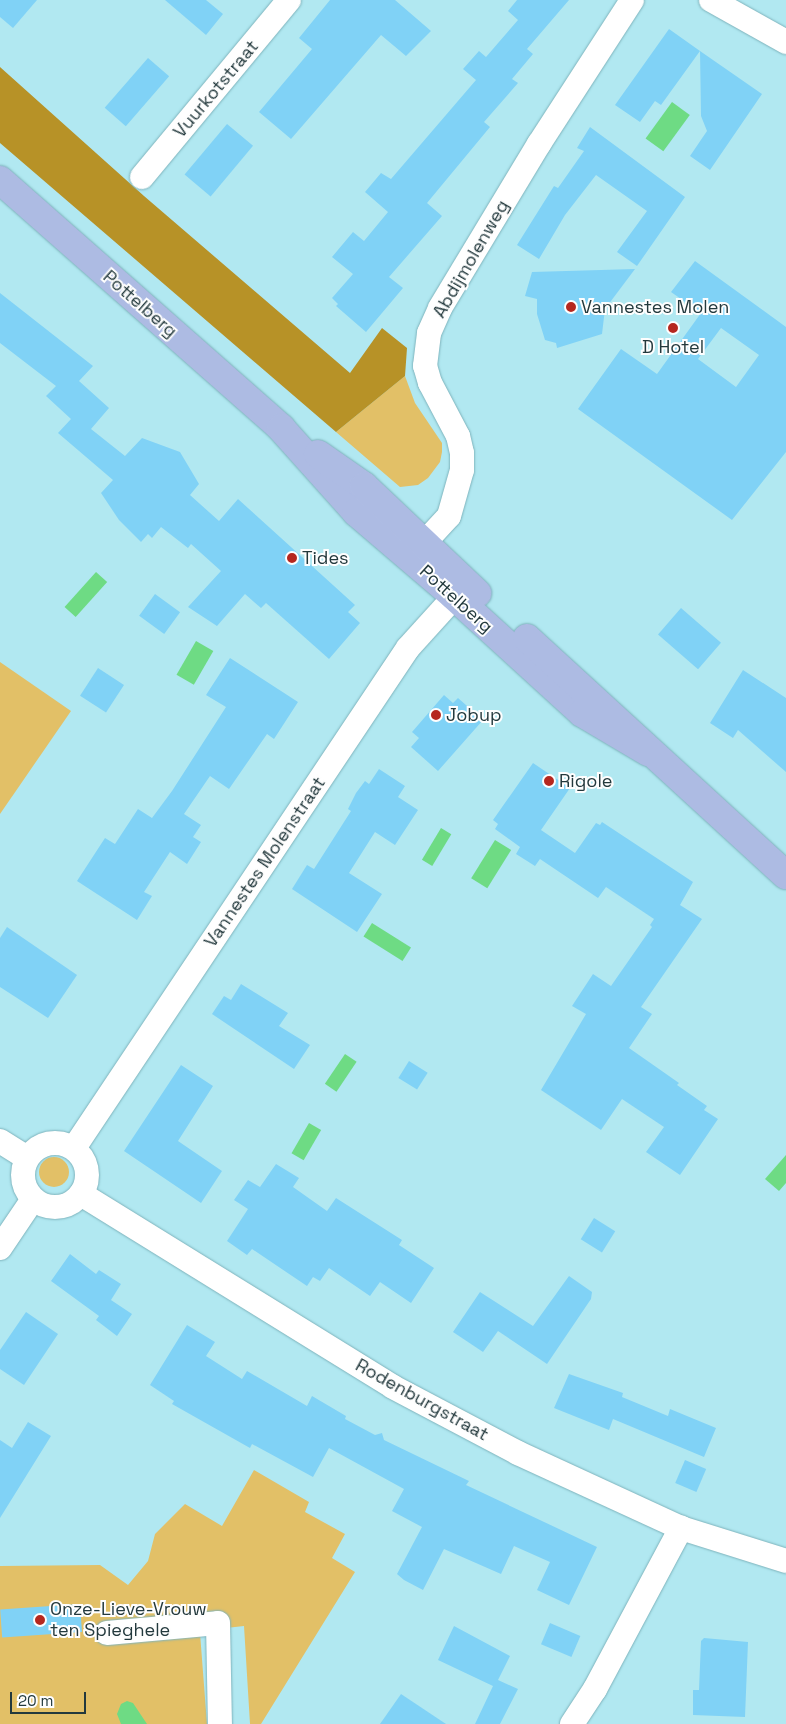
<!DOCTYPE html>
<style>
body{margin:0}
#map{position:relative;width:786px;height:1724px;overflow:hidden;background:#b1e8f1;font-family:"Space Grotesk",sans-serif}
div>[style]{position:absolute}
[style*='--x']{left:calc(var(--x)*1px);top:calc(var(--y)*1px);width:calc(var(--w)*1px);rotate:calc(var(--a)*1deg)}
.green>*{inset:0;background:#e2c067}
.round{border-radius:50%}
.forest>*{inset:0;background:#b79227}
.water>*{inset:0;background:#6edb84;transform-origin:0 0}
.building>*{inset:0;background:#80d2f6;transform-origin:0 0}
.roads{filter:drop-shadow(0 0 1px #7eb3bc) drop-shadow(0 0 1px #7eb3bc)}
.street>*{height:24px;margin:-12px;padding:0 12px;transform-origin:12px;border-radius:12px;background:#fff}
.street>.ring{margin:-12px;padding:0;box-sizing:content-box;background:none;border:24px solid #fff;border-radius:50%}
.primary>*{height:28px;margin:-14px;padding:0 14px;transform-origin:14px;border-radius:14px;background:#adbbe3}
.dots>*{width:14px;height:14px;translate:-50% -50%;box-sizing:border-box;border:2px solid #fefefe;border-radius:50%}
span{translate:-50% -50%;white-space:nowrap;text-align:center;line-height:1.15;-webkit-text-stroke:4px #fefefe;paint-order:stroke}
.street-label{font-size:18px;color:#23393d}
.poi-label{font-size:18px;color:#23393d}
.left{translate:0 -50%;text-align:left}
.scale{position:absolute;left:10px;top:1692px;width:76px;height:22px;box-sizing:border-box;border:2px solid #23393d;border-top:0;padding-left:6px;font-size:15px;line-height:18px;white-space:nowrap;color:#23393d;-webkit-text-stroke:4px #fefefe;paint-order:stroke}
</style>
<div id="map">
<div class="green">
<i style="clip-path:polygon(405px 376px,415px 403px,442px 443px,442px 452px,440px 462px,428px 478px,418px 485px,400px 487px,336px 432px)"></i>
<i style="clip-path:polygon(0 662px,71px 711px,0 814px)"></i>
<i class="round" style="left:39px;top:1157px;width:30px;height:30px"></i>
<i style="clip-path:polygon(254px 1470px,309px 1502px,305px 1512px,345px 1534px,332px 1558px,355px 1572px,261px 1724px,250px 1724px,244px 1626px,226px 1628px,199px 1620px,207px 1724px,0 1724px,0 1566px,100px 1565px,128px 1585px,148px 1561px,155px 1534px,185px 1504px,222px 1526px)"></i>
</div>
<div class="forest">
<i style="clip-path:polygon(0 67px,144px 196px,350px 373px,382px 328px,407px 348px,405px 376px,336px 432px,0 143px)"></i>
</div>
<div class="water">
<i style="left:672px;top:102px;width:22px;height:45px;rotate:36deg"></i>
<i style="left:96px;top:572px;width:15px;height:47px;rotate:42deg"></i>
<i style="left:196px;top:641px;width:20px;height:39px;rotate:30deg"></i>
<i style="left:441px;top:828px;width:12px;height:37px;rotate:31deg"></i>
<i style="left:495px;top:840px;width:19px;height:45px;rotate:32deg"></i>
<i style="left:372px;top:923px;width:46px;height:16px;rotate:32deg"></i>
<i style="left:345px;top:1054px;width:14px;height:36px;rotate:34deg"></i>
<i style="left:309px;top:1123px;width:14px;height:35px;rotate:30deg"></i>
<i style="clip-path:polygon(786px 1155px,786px 1183px,779px 1191px,765px 1179px)"></i>
<i style="clip-path:polygon(127px 1701px,133px 1703px,147px 1724px,121px 1724px,117px 1714px,121px 1704px)"></i>
</div>
<div class="building">
<i style="clip-path:polygon(0 0,37px 0,13px 28px,0 17px)"></i>
<i style="clip-path:polygon(165px 0,206px 0,223px 14px,206px 35px)"></i>
<i style="clip-path:polygon(330px 0,395px 0,431px 31px,406px 56px,381px 35px,291px 139px,259px 112px,312px 49px,299px 38px)"></i>
<i style="clip-path:polygon(517px 0,569px 0,527px 49px,533px 54px,512px 79px,518px 83px,484px 122px,490px 127px,427px 203px,442px 216px,389px 277px,403px 288px,366px 332px,336px 306px,338px 304px,332px 298px,353px 274px,332px 257px,353px 232px,364px 241px,388px 212px,365px 192px,381px 173px,391px 179px,476px 80px,463px 69px,479px 51px,486px 57px,518px 20px,508px 11px)"></i>
<i style="clip-path:polygon(669px 29px,700px 51px,661px 105px,655px 101px,640px 122px,615px 105px)"></i>
<i style="clip-path:polygon(700px 51px,762px 94px,710px 170px,690px 156px,707px 131px,701px 116px)"></i>
<i style="left:148px;top:58px;width:28px;height:66px;rotate:41deg"></i>
<i style="left:227px;top:124px;width:34px;height:66px;rotate:40deg"></i>
<i style="clip-path:polygon(590px 127px,685px 197px,637px 266px,617px 252px,647px 211px,596px 175px,565px 215px,539px 259px,517px 245px,554px 186px,558px 188px,584px 151px,577px 148px)"></i>
<i style="clip-path:polygon(evenodd,695px 261px,786px 327px,786px 452px,732px 520px,578px 409px,621px 349px,657px 374px,701px 313px,671px 292px,695px 261px,721px 328px,759px 355px,736px 387px,698px 359px,721px 328px)"></i>
<i style="clip-path:polygon(635px 269px,605px 309px,602px 334px,557px 348px,556px 343px,545px 340px,537px 314px,537px 299px,525px 296px,532px 272px)"></i>
<i style="clip-path:polygon(0 293px,93px 366px,79px 381px,109px 408px,91px 429px,125px 456px,142px 438px,180px 452px,199px 484px,190px 495px,219px 521px,238px 499px,355px 605px,348px 612px,360px 623px,329px 659px,266px 603px,261px 608px,245px 594px,217px 626px,188px 607px,221px 571px,191px 544px,188px 548px,161px 527px,152px 538px,148px 534px,141px 542px,119px 520px,101px 493px,113px 480px,58px 433px,71px 419px,46px 396px,56px 386px,0 343px)"></i>
<i style="left:155px;top:594px;width:31px;height:27px;rotate:36deg"></i>
<i style="left:681px;top:608px;width:53px;height:35px;rotate:41deg"></i>
<i style="clip-path:polygon(230px 658px,298px 702px,274px 739px,267px 734px,229px 789px,210px 776px,184px 814px,201px 825px,193px 837px,201px 842px,187px 864px,170px 852px,144px 892px,152px 896px,137px 920px,77px 881px,105px 838px,115px 844px,138px 809px,152px 818px,172px 791px,226px 707px,206px 695px)"></i>
<i style="left:98px;top:668px;width:31px;height:33px;rotate:33deg"></i>
<i style="clip-path:polygon(743px 670px,786px 698px,786px 772px,738px 730px,733px 738px,710px 723px)"></i>
<i style="clip-path:polygon(444px 695px,453px 703px,458px 698px,483px 720px,438px 771px,411px 747px,419px 738px,412px 732px)"></i>
<i style="clip-path:polygon(533px 763px,570px 788px,541px 830px,575px 853px,596px 823px,600px 825px,602px 822px,693px 882px,680px 905px,702px 919px,641px 1007px,652px 1014px,629px 1048px,679px 1083px,677px 1085px,707px 1106px,704px 1110px,718px 1119px,680px 1175px,646px 1152px,664px 1127px,622px 1099px,601px 1130px,541px 1090px,586px 1014px,572px 1006px,593px 974px,611px 986px,652px 927px,650px 925px,654px 919px,606px 887px,598px 898px,540px 859px,535px 866px,516px 854px,520px 847px,495px 829px,498px 824px,493px 820px)"></i>
<i style="clip-path:polygon(379px 769px,405px 786px,398px 797px,418px 810px,395px 845px,375px 832px,349px 873px,382px 894px,357px 932px,292px 889px,307px 865px,314px 869px,351px 811px,348px 809px,356px 793px,365px 781px,369px 784px)"></i>
<i style="clip-path:polygon(7px 927px,77px 975px,48px 1018px,0 987px,0 938px)"></i>
<i style="clip-path:polygon(241px 984px,288px 1013px,279px 1026px,310px 1045px,294px 1069px,212px 1014px,224px 996px,231px 1000px)"></i>
<i style="left:409px;top:1061px;width:22px;height:20px;rotate:32deg"></i>
<i style="clip-path:polygon(181px 1065px,213px 1086px,178px 1141px,222px 1171px,201px 1203px,124px 1151px)"></i>
<i style="clip-path:polygon(276px 1164px,299px 1178px,293px 1187px,327px 1211px,336px 1198px,402px 1240px,399px 1245px,434px 1268px,411px 1303px,380px 1282px,370px 1296px,329px 1268px,320px 1281px,313px 1277px,307px 1286px,252px 1249px,247px 1255px,227px 1241px,248px 1209px,234px 1200px,248px 1180px,260px 1187px)"></i>
<i style="left:594px;top:1218px;width:25px;height:25px;rotate:32deg"></i>
<i style="clip-path:polygon(70px 1254px,96px 1274px,99px 1270px,121px 1284px,111px 1300px,132px 1314px,117px 1336px,96px 1320px,99px 1316px,51px 1281px)"></i>
<i style="clip-path:polygon(569px 1276px,592px 1292px,591px 1299px,547px 1364px,498px 1331px,483px 1352px,453px 1332px,480px 1292px,533px 1326px)"></i>
<i style="clip-path:polygon(26px 1312px,58px 1334px,24px 1385px,0 1369px,0 1350px)"></i>
<i style="clip-path:polygon(187px 1325px,215px 1342px,206px 1356px,242px 1379px,247px 1371px,307px 1406px,312px 1396px,346px 1416px,345px 1419px,375px 1435px,382px 1433px,384px 1440px,469px 1481px,466px 1485px,597px 1547px,569px 1605px,537px 1590px,550px 1562px,514px 1546px,501px 1574px,444px 1549px,423px 1590px,404px 1580px,397px 1574px,422px 1527px,392px 1511px,404px 1489px,329px 1448px,313px 1477px,252px 1444px,250px 1448px,172px 1404px,174px 1401px,150px 1385px)"></i>
<i style="clip-path:polygon(569px 1374px,623px 1393px,622px 1397px,668px 1416px,670px 1409px,716px 1428px,704px 1457px,613px 1419px,609px 1430px,554px 1408px)"></i>
<i style="clip-path:polygon(28px 1422px,51px 1436px,0 1518px,0 1440px,12px 1448px)"></i>
<i style="left:685px;top:1460px;width:23px;height:25px;rotate:23deg"></i>
<i style="left:80px;top:1604px;width:28px;height:80px;rotate:86deg"></i>
<i style="left:550px;top:1623px;width:33px;height:23px;rotate:23deg"></i>
<i style="clip-path:polygon(454px 1626px,510px 1656px,498px 1680px,518px 1689px,500px 1724px,475px 1724px,493px 1686px,438px 1660px)"></i>
<i style="clip-path:polygon(704px 1638px,748px 1642px,745px 1717px,693px 1715px,693px 1690px,699px 1690px,701px 1641px)"></i>
<i style="clip-path:polygon(401px 1694px,446px 1724px,380px 1724px)"></i>
</div>
<div class="roads">
<div class="street">
<i style="--x:711;--y:0;--w:86;--a:29.2"></i>
<i style="--x:142;--y:177;--w:230;--a:-50.3"></i>
<i style="--x:412;--y:556;--w:54;--a:-47.2"></i>
<i style="--x:449;--y:516;--w:48;--a:-74.2"></i>
<i style="--x:462;--y:470;--w:17;--a:-90"></i>
<i style="--x:462;--y:453;--w:17;--a:-103"></i>
<i style="--x:458;--y:436;--w:60;--a:-117.8"></i>
<i style="--x:430;--y:383;--w:18;--a:-106"></i>
<i style="--x:425;--y:366;--w:33;--a:-83"></i>
<i style="--x:429;--y:333;--w:27;--a:-66"></i>
<i style="--x:440;--y:308;--w:192;--a:-58.9"></i>
<i style="--x:539;--y:144;--w:171;--a:-57.1"></i>
<i style="--x:0;--y:1141;--w:32;--a:32"></i>
<i class="ring" style="left:23px;top:1143px;width:40px;height:40px"></i>
<i style="--x:74;--y:1148;--w:601;--a:-56.26"></i>
<i style="--x:408;--y:648;--w:86;--a:-47.8"></i>
<i style="--x:81;--y:1194;--w:367;--a:31.7"></i>
<i style="--x:393;--y:1387;--w:141;--a:27.8"></i>
<i style="--x:518;--y:1453;--w:179;--a:24.7"></i>
<i style="--x:681;--y:1528;--w:110;--a:17.4"></i>
<i style="--x:0;--y:1248;--w:59;--a:-56"></i>
<i style="--x:107;--y:1633;--w:111;--a:-5.1"></i>
<i style="--x:218;--y:1623;--w:101;--a:88.9"></i>
<i style="--x:572;--y:1724;--w:42;--a:-56.7"></i>
<i style="--x:595;--y:1689;--w:183;--a:-61.9"></i>
</div>
<div class="primary">
<i style="--x:0;--y:180;--w:375;--a:41.4"></i>
<i style="--x:281;--y:428;--w:113;--a:48.2"></i>
<i style="--x:356;--y:512;--w:129;--a:40.6"></i>
<i style="--x:454;--y:596;--w:173;--a:42.4"></i>
<i style="--x:582;--y:713;--w:77;--a:30.6"></i>
<i style="--x:318;--y:454;--w:56;--a:34.8"></i>
<i style="--x:364;--y:486;--w:156;--a:43.4"></i>
<i style="--x:527;--y:638;--w:351;--a:42.5"></i>
</div>
</div>
<div class="dots">
<i style="left:571px;top:307px;background:#b5271f"></i>
<i style="left:673px;top:328px;background:#b5271f"></i>
<i style="left:292px;top:558px;background:#b5271f"></i>
<i style="left:436px;top:715px;background:#b5271f"></i>
<i style="left:549px;top:781px;background:#b5271f"></i>
<i style="left:40px;top:1620px;background:#b5271f"></i>
</div>
<div class="street-label">
<span style="left:216px;top:89px;rotate:-50deg">Vuurkotstraat</span>
<span style="left:471px;top:259px;rotate:-60deg">Abdijmolenweg</span>
<span style="left:140px;top:304px;rotate:41deg">Pottelberg</span>
<span style="left:456px;top:599px;rotate:42deg">Pottelberg</span>
<span style="left:265px;top:862px;rotate:-56deg">Vannestes Molenstraat</span>
<span style="left:422px;top:1400px;rotate:29deg">Rodenburgstraat</span>
</div>
<div class="poi-label">
<span class="left" style="left:581px;top:307px">Vannestes Molen</span>
<span style="left:673px;top:347px">D Hotel</span>
<span class="left" style="left:302px;top:558px">Tides</span>
<span class="left" style="left:446px;top:715px">Jobup</span>
<span class="left" style="left:559px;top:781px">Rigole</span>
<span class="left" style="left:50px;top:1620px">Onze-Lieve-Vrouw<br>ten Spieghele</span>
</div>
<div class="scale">20 m</div>
</div>
